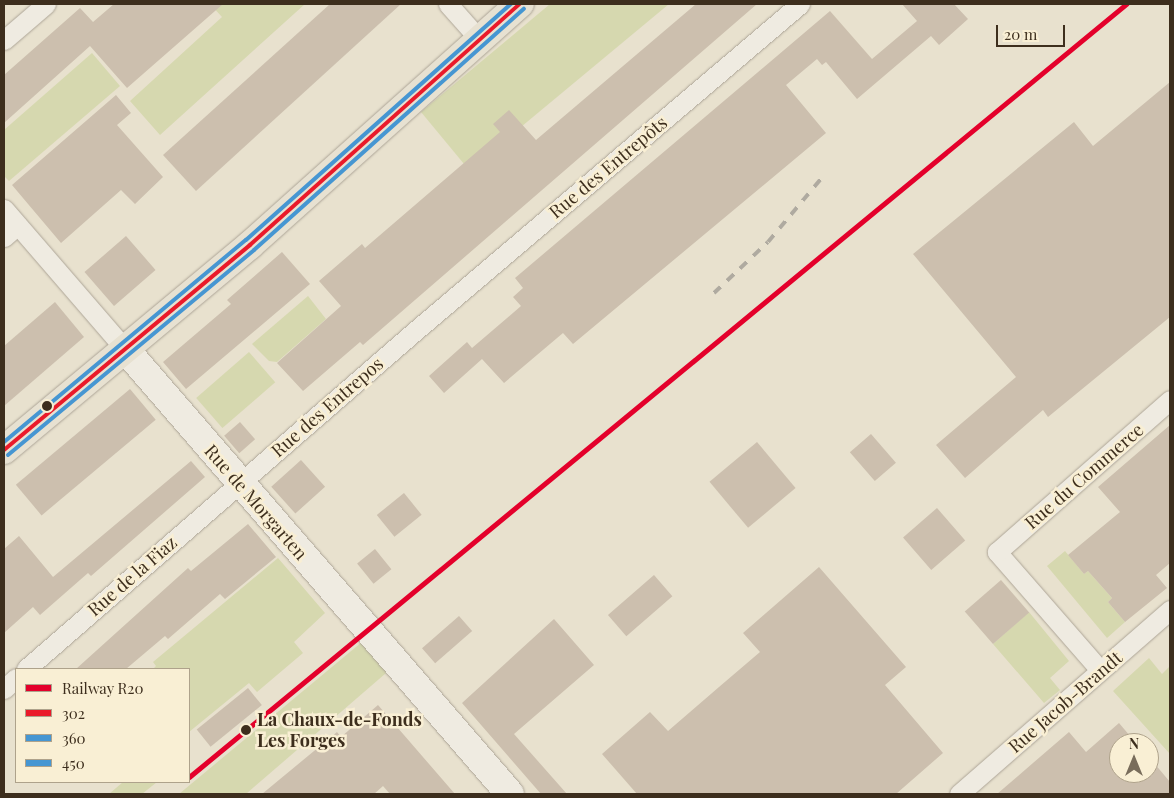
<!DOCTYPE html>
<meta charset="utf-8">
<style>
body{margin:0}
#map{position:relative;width:1174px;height:798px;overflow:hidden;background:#e8e1ce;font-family:"Playfair Display",serif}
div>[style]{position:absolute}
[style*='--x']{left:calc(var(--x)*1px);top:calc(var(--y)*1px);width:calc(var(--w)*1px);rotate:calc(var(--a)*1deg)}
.green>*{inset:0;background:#d6d8af;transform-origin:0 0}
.building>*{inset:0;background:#ccbfae;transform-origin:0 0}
.roads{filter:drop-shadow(0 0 1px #ada597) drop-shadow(0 0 1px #ada597)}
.minor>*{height:19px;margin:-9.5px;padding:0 9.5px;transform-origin:9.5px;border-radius:9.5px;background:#efebe1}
.secondary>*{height:28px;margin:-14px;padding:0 14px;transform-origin:14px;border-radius:14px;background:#efebe1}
.primary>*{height:28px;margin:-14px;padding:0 14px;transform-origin:14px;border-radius:14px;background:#e7e1d1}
.rail>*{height:4px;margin-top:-2px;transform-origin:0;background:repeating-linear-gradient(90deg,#afaaa0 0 9px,transparent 0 18px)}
.bus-1>*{height:4px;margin:-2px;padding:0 2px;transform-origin:2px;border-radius:2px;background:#ea1a2a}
.bus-2>*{height:4px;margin:-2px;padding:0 2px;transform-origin:2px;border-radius:2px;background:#4696d2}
.bus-3>*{height:4px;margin:-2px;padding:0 2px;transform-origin:2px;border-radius:2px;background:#4696d2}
.rail-1>*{height:5px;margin:-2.5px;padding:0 2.5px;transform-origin:2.5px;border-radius:2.5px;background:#e4002b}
.dots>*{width:14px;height:14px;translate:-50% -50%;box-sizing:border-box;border:2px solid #f9efd4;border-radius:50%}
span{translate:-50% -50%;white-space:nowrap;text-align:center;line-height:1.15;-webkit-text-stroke:5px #f9efd4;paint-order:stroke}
.street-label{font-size:18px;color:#3d2e1d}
.stop-label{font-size:18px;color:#3d2e1d;font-weight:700}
.left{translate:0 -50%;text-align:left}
.frame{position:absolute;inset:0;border:5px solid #3d2e1d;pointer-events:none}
.legend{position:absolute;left:15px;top:668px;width:175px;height:115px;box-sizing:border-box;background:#f9efd4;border:1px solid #aea28b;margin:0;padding:6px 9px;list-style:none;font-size:15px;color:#3d2e1d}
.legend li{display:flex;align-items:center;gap:10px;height:25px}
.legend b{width:25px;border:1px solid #aea28b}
.north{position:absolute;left:1109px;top:733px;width:50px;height:50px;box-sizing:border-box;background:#f9efd4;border:1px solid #aea28b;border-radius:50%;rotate:0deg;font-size:14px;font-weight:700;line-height:20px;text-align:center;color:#3d2e1d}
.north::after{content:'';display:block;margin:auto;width:18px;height:22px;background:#796d5b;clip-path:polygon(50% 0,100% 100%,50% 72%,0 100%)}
.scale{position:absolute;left:996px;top:25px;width:69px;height:22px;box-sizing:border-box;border:2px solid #3d2e1d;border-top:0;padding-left:6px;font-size:15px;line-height:18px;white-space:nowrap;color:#3d2e1d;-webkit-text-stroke:4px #f9efd4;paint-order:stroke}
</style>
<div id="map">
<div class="green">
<i style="clip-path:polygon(210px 4px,305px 4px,160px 135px,130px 101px,222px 17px)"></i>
<i style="clip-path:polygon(550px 4px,669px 4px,469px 170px,421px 112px)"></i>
<i style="clip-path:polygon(92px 53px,120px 86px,9px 181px,4px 176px,4px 130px)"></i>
<i style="clip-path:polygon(308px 296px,326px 319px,277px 362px,269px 361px,252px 344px)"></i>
<i style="left:249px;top:352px;width:40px;height:70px;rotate:49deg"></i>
<i style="clip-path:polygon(1065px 551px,1084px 574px,1088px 571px,1112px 598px,1108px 602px,1125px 622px,1107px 638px,1047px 566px)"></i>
<i style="clip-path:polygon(278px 558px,325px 613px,294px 642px,303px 653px,257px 692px,249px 683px,189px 732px,189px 669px,153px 669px,156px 666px,153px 662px)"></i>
<i style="clip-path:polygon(1029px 612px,1069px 661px,1050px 678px,1060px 690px,1044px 703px,993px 644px)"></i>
<i style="clip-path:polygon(368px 637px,393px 667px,246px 794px,179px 794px)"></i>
<i style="clip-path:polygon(1149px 658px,1162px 674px,1170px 666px,1170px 754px,1113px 691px)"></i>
<i style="clip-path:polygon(123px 782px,157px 782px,142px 794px,109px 794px)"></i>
</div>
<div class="building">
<i style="clip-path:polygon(114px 4px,223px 4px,127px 88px,90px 46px,4px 123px,4px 75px,80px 8px,93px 22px)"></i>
<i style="clip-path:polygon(330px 4px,401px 4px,196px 191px,163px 155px)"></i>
<i style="clip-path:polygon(696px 4px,757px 4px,363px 345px,360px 342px,303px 391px,277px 363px,341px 306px,319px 281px,362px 244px,365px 248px,500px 132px,493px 124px,509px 110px,536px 140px)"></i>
<i style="clip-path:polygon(902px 4px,954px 4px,968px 19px,939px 45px,931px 36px,857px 99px,826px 62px,822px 65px,817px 59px,786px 85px,826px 133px,573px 344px,563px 333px,504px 383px,482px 359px,444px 393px,429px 376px,467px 342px,472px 348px,521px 306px,513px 297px,523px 288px,515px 278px,830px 11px,872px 59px,917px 21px)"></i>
<i style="clip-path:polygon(1170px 82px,1170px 317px,1048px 417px,1043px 410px,965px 478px,936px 445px,1016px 377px,913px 254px,1074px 122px,1093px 146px)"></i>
<i style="clip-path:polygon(116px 95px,131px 113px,117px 125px,163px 177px,135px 204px,121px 190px,61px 243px,12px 185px)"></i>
<i style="left:126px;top:236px;width:45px;height:55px;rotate:49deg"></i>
<i style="clip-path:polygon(282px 252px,310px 284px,186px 389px,163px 362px,231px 304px,227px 300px)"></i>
<i style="clip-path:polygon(55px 302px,84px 337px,4px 406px,4px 346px)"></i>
<i style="left:130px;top:389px;width:40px;height:149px;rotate:50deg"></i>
<i style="left:240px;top:422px;width:23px;height:21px;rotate:49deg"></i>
<i style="clip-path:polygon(1170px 425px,1170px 563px,1156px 575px,1167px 588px,1125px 622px,1108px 602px,1112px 598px,1088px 571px,1084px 574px,1068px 555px,1120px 512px,1098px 487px)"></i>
<i style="left:871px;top:434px;width:38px;height:28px;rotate:49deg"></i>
<i style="left:757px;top:442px;width:60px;height:62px;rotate:50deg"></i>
<i style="left:301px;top:460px;width:36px;height:40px;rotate:48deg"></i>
<i style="clip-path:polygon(191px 461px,205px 477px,91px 576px,88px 573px,40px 615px,33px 607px,4px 633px,4px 549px,19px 536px,53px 577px)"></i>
<i style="left:404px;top:493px;width:28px;height:35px;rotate:51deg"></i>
<i style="left:937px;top:508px;width:43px;height:45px;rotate:49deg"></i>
<i style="clip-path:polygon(248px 524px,276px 557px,225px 599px,220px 594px,168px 639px,165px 636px,126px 669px,76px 669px,188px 568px,191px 571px)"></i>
<i style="left:375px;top:549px;width:26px;height:23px;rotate:51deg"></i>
<i style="clip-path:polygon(819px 567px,906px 667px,885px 685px,943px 753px,896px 794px,637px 794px,602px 754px,650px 712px,668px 731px,719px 687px,760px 652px,743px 633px)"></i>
<i style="left:654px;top:575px;width:28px;height:61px;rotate:49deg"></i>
<i style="left:1001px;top:580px;width:43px;height:48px;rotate:49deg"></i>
<i style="left:459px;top:616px;width:20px;height:49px;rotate:49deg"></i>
<i style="clip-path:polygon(554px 619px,594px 665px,514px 734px,567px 794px,541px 794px,462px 703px)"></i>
<i style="left:248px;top:688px;width:22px;height:66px;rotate:51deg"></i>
<i style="clip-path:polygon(378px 705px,455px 794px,390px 794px,383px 786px,374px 794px,262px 794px,337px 732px,341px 737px)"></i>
<i style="clip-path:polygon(1119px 723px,1136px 743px,1119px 743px,1119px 773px,1149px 773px,1149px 757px,1170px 782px,1170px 794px,997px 794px,1069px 732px,1086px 752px)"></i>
</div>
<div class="roads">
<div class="minor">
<i style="--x:448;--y:4;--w:48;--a:48.4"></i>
<i style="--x:4;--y:40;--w:55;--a:-40.6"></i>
<i style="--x:4;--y:209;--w:185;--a:49.2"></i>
<i style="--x:4;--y:237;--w:18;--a:-41"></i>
<i style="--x:26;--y:669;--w:515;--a:-40.99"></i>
<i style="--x:415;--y:331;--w:505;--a:-40.34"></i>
<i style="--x:1100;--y:670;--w:157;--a:-131.1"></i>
<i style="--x:997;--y:552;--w:230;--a:-41.3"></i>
<i style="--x:4;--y:689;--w:16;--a:-43"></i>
<i style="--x:959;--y:794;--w:280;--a:-41.1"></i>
</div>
<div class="secondary">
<i style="--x:125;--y:349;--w:588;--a:49.13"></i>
</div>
<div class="primary">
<i style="--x:4;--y:450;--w:320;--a:-39.8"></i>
<i style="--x:250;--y:245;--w:362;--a:-41.8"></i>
</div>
</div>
<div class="rail">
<i style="--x:714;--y:293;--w:74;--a:-43.4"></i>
<i style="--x:768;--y:242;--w:89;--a:-50"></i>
</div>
<div class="bus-1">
<i style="--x:4;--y:450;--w:320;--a:-39.8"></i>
<i style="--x:250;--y:245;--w:362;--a:-41.8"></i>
</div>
<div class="bus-2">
<i style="--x:8;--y:455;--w:320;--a:-39.8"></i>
<i style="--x:254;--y:250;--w:362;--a:-41.8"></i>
</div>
<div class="bus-3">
<i style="--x:4;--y:442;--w:315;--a:-39.9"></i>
<i style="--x:246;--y:240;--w:355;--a:-41.7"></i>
</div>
<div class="rail-1">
<i style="--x:189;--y:777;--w:1215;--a:-39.52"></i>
</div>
<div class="dots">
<i style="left:47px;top:406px;background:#3d2e1d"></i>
<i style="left:246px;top:730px;background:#3d2e1d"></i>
</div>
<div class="street-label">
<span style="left:608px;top:167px;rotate:-40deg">Rue des Entrepôts</span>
<span style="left:327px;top:407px;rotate:-41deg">Rue des Entrepos</span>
<span style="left:1084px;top:476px;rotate:-41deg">Rue du Commerce</span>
<span style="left:256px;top:502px;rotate:49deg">Rue de Morgarten</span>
<span style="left:132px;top:576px;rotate:-41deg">Rue de la Fiaz</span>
<span style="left:1065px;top:702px;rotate:-41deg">Rue Jacob-Brandt</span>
</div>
<div class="stop-label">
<span class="left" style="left:257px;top:730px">La Chaux-de-Fonds<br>Les Forges</span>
</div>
<div class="frame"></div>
<ul class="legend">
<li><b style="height:6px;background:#e4002b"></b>Railway R20</li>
<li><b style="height:6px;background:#ea1a2a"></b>302</li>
<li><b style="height:6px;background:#4696d2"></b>360</li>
<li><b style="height:6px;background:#4696d2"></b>450</li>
</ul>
<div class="north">N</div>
<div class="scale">20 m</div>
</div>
